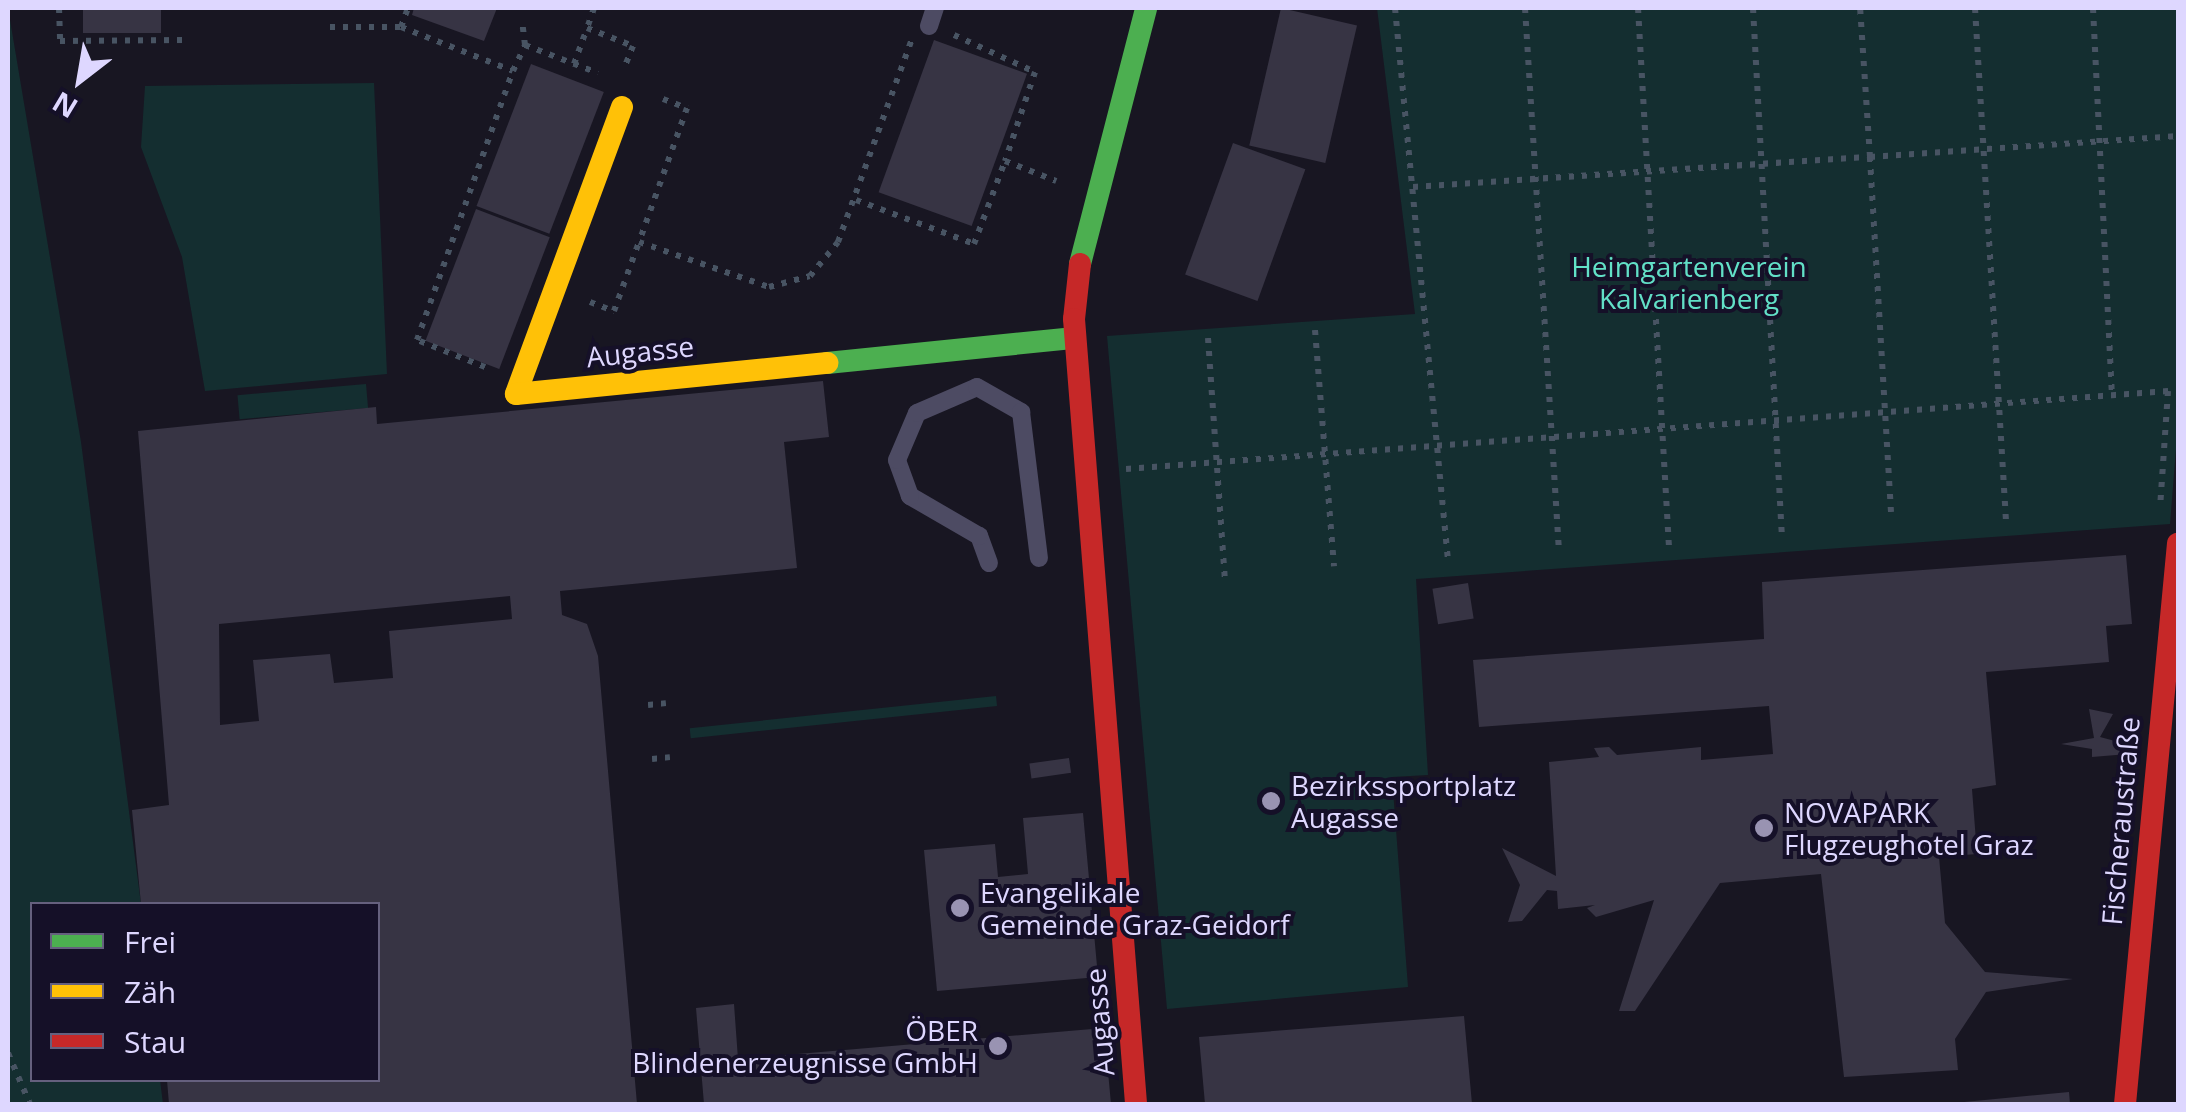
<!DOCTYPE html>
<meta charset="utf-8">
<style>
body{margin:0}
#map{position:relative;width:2186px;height:1112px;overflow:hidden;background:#181622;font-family:"Open Sans",sans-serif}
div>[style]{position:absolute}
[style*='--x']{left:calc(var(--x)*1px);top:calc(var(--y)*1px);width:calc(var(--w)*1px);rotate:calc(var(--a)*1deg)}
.green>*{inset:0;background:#142e30;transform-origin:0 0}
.building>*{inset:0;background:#373444;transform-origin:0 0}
.path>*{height:6px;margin-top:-3px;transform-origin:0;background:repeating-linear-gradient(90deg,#485463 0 5px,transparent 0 13px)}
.lane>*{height:18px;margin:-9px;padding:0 9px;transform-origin:9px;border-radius:9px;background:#4d4b63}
.fast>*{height:22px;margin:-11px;padding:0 11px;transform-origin:11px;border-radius:11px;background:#4caf50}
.slow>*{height:22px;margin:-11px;padding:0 11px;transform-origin:11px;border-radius:11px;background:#ffc107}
.jam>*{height:22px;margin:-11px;padding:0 11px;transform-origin:11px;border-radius:11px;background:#c62828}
.dots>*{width:28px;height:28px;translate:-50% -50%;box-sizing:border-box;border:5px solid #151028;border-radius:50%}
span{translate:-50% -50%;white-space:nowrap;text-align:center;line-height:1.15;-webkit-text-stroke:8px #151028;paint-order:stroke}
.park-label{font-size:28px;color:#62e0c7}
.street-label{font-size:28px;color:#ded7ff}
.poi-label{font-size:28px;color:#ded7ff}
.left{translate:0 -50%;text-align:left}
.right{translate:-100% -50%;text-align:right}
.frame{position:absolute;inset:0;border:10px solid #ded7ff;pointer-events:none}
.legend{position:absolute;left:30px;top:902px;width:350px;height:180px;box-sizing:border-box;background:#151028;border:2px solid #65607e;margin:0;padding:12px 18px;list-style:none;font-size:30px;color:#ded7ff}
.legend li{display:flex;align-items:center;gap:20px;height:50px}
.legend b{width:50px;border:2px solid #65607e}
.north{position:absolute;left:30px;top:30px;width:100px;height:100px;-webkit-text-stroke:8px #151028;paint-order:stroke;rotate:211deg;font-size:28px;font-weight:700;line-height:40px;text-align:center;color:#ded7ff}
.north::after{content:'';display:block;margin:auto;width:35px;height:45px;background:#ded7ff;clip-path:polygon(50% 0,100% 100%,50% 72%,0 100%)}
</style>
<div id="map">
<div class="green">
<i style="clip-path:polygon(8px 8px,81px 442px,141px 904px,32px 904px,32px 1080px,160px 1080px,163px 1104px,8px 1104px)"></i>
<i style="clip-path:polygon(1377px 8px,2178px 8px,2178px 424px,2170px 524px,1416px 579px,1428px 775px,1392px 777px,1408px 987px,1167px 1009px,1107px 336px,1415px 314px)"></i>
<i style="clip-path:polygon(374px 83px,387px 374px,205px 391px,182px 257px,141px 147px,145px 86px)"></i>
<i style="left:366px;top:384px;width:24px;height:129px;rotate:85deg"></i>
<i style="left:996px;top:696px;width:10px;height:308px;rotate:84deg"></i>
</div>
<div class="building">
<i style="left:83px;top:8px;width:78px;height:25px"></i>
<i style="clip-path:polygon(414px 8px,497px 8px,484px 41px,412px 15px)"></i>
<i style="left:1281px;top:8px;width:78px;height:141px;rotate:13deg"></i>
<i style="left:934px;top:40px;width:99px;height:162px;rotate:20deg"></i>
<i style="left:531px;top:64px;width:78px;height:152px;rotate:21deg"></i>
<i style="left:1233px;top:143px;width:77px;height:140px;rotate:20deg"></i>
<i style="left:476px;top:209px;width:79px;height:141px;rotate:21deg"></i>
<i style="clip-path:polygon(evenodd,823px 381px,829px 437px,784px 442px,797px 568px,560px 591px,562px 615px,587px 624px,598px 656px,637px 1104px,169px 1104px,167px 1080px,378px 1080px,378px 904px,141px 904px,132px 810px,169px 805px,138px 431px,376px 407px,377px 424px,823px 381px,510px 596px,512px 619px,389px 631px,393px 678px,334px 683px,330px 654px,253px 660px,259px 721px,220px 725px,219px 624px,510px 596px)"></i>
<i style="clip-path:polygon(2126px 555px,2132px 624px,2106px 626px,2109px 662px,1986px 672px,1996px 785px,1972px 789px,1977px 854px,1939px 857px,1945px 923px,1985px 972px,2073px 979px,1986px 992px,1955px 1039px,1958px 1070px,1844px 1077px,1821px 874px,1720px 883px,1635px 1011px,1619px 1011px,1654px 900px,1596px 917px,1587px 908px,1595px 905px,1558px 909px,1557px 891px,1547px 890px,1522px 921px,1508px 922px,1520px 885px,1502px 848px,1556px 876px,1549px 762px,1599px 757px,1594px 748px,1609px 747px,1617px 755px,1701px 747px,1701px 760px,1773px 754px,1769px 706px,1479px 727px,1473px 660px,1764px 639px,1762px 582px)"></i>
<i style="left:1468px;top:583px;width:36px;height:36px;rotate:81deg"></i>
<i style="clip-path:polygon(2089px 709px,2113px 714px,2100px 737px,2130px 745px,2128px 754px,2092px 757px,2092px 749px,2061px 744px,2094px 738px)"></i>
<i style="left:1069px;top:758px;width:15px;height:40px;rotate:82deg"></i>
<i style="clip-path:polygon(1083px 813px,1098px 977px,937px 991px,924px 850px,995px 844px,998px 877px,1028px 874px,1023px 818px)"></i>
<i style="clip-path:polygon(734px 1004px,738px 1059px,1104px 1028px,1111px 1104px,704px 1104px,696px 1008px)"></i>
<i style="clip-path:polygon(1464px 1016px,1472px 1104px,1205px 1104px,1199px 1037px)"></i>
<i style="clip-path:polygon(2069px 1092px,2070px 1104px,1964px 1104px,1964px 1102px)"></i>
</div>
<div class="path">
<i style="--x:59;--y:8;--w:33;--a:88"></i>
<i style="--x:60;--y:41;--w:124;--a:-0.5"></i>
<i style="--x:594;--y:8;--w:21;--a:109"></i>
<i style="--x:587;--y:28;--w:49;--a:21.4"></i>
<i style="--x:633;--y:46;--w:24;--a:112"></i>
<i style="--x:1395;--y:8;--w:555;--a:84.52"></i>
<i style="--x:1525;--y:8;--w:545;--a:86.42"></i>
<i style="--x:1638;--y:8;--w:541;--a:86.71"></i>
<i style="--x:1753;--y:8;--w:531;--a:86.87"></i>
<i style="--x:1975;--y:8;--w:513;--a:86.54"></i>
<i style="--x:2093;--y:8;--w:387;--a:87.2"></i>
<i style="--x:330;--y:27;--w:71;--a:0"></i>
<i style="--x:401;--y:27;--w:120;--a:21.4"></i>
<i style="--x:513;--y:71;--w:29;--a:-65"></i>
<i style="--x:525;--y:45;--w:23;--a:-97"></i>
<i style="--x:401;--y:27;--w:20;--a:-70"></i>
<i style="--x:954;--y:35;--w:89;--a:24.6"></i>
<i style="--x:1035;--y:72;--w:94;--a:108.6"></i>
<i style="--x:525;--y:45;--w:78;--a:21"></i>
<i style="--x:574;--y:64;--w:38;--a:-70"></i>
<i style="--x:663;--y:99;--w:26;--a:21"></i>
<i style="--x:687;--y:108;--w:142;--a:109.7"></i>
<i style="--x:639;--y:242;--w:138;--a:19.1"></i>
<i style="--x:769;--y:287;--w:42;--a:-15"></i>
<i style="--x:810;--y:276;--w:44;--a:-50.5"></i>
<i style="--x:838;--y:242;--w:214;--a:-70"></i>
<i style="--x:1413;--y:187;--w:458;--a:-3.8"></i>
<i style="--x:1870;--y:157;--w:149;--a:-93.8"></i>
<i style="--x:856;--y:200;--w:126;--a:20.4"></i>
<i style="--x:974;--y:244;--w:89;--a:-69.5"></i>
<i style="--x:1005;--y:161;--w:55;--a:21.4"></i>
<i style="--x:590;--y:302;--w:26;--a:21"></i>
<i style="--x:614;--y:311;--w:73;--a:-70.1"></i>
<i style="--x:1315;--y:330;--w:237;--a:85.4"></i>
<i style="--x:1208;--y:338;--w:242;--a:86"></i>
<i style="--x:485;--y:367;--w:73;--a:-158.3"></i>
<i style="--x:417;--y:340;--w:286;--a:-70.4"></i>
<i style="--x:1126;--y:469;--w:1045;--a:-4.28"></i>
<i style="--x:2168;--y:391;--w:117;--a:93.9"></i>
<i style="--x:1891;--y:512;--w:356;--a:-93.4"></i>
<i style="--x:1870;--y:157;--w:309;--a:-3.9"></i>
<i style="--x:648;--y:705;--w:18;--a:-6"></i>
<i style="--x:652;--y:759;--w:18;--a:-6"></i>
<i style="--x:8;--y:1053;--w:56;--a:66.7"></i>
</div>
<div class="lane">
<i style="--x:929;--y:26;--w:19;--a:-72"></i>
<i style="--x:989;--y:563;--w:29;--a:-110"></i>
<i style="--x:979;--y:536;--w:80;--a:-149.9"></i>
<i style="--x:910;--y:496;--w:38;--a:-110"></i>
<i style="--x:897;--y:460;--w:51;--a:-66.9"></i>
<i style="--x:917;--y:413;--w:65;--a:-23.4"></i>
<i style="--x:977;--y:387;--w:51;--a:29.6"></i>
<i style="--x:1021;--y:412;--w:147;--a:83"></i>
</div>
<div class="fast">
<i style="--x:1080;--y:264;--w:264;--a:-75.5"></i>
<i style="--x:827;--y:363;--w:249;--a:-5.8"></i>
</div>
<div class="slow">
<i style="--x:622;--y:107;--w:306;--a:110.3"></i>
<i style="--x:516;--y:394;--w:313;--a:-5.7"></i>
</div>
<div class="jam">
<i style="--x:1080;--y:264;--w:55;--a:96.2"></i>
<i style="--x:1074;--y:319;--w:787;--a:85.48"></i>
<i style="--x:2125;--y:1104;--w:563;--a:-84.6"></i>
</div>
<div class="dots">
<i style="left:1271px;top:801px;background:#9993b2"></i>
<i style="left:1764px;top:828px;background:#9993b2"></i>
<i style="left:960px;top:908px;background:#9993b2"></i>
<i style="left:998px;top:1046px;background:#9993b2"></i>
</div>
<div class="park-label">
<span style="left:1689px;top:282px">Heimgartenverein<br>Kalvarienberg</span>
</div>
<div class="street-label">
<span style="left:640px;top:351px;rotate:-6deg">Augasse</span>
<span style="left:2120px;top:821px;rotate:-85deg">Fischeraustraße</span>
<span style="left:1099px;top:1022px;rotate:-95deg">Augasse</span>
</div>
<div class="poi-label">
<span class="left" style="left:1291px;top:801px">Bezirkssportplatz<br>Augasse</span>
<span class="left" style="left:1784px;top:828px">NOVAPARK<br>Flugzeughotel Graz</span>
<span class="left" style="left:980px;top:908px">Evangelikale<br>Gemeinde Graz-Geidorf</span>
<span class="right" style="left:978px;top:1046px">ÖBER<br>Blindenerzeugnisse GmbH</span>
</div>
<div class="frame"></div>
<ul class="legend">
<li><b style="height:12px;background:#4caf50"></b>Frei</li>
<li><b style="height:12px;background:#ffc107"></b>Zäh</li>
<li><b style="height:12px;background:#c62828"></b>Stau</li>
</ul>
<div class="north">N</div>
</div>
